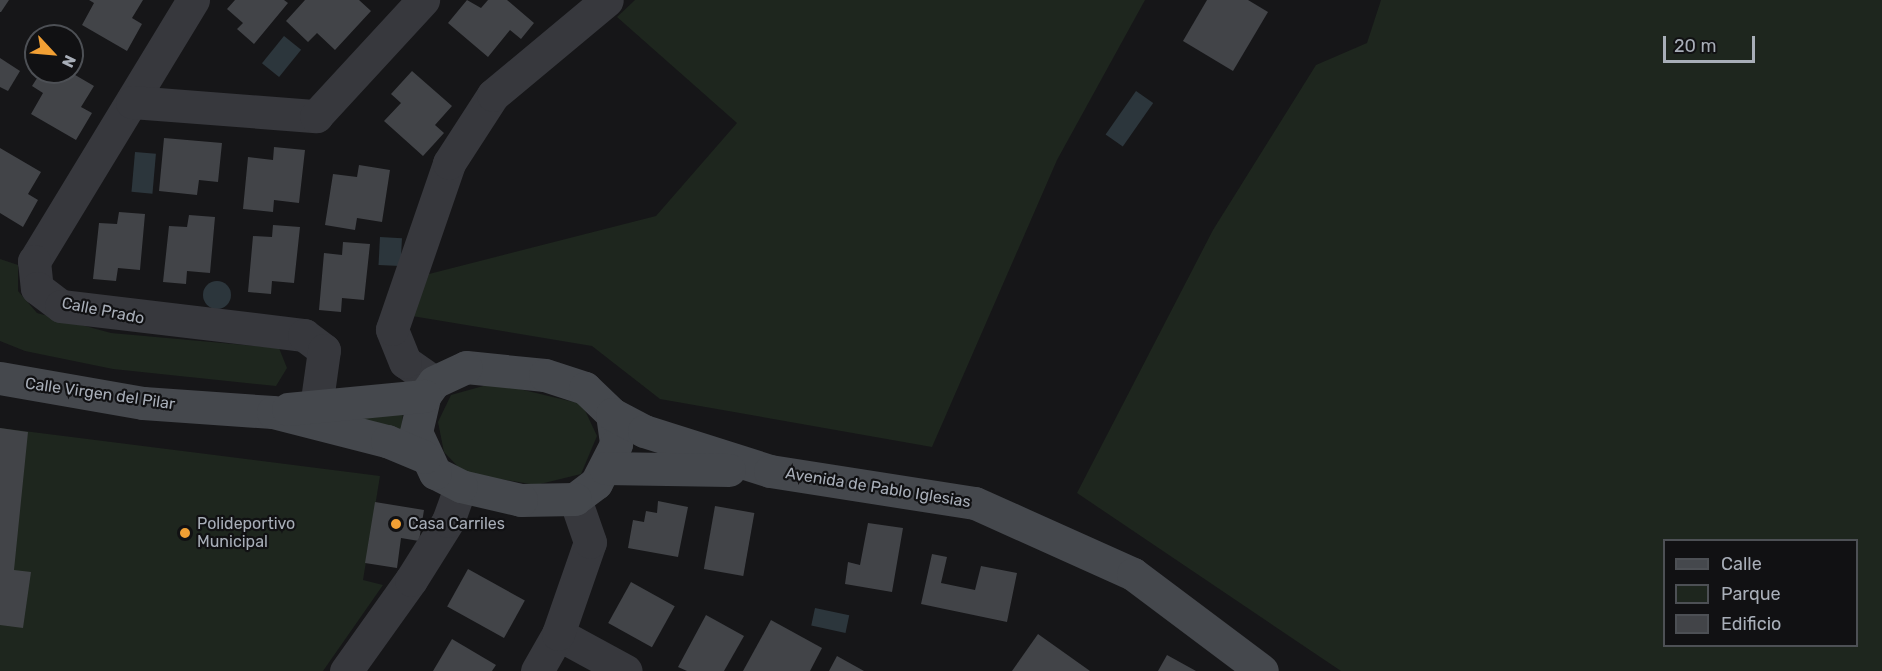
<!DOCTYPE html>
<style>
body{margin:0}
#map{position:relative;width:1882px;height:671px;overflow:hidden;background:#161618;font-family:Rubik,sans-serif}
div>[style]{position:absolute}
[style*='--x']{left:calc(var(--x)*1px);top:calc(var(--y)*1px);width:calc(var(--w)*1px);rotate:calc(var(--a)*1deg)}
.green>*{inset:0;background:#1e261e}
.water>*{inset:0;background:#2c363c;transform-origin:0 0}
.round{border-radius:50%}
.building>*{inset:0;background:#424448;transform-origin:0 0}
.minor>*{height:33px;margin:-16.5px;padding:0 16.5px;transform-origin:16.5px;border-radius:16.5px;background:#37383d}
.secondary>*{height:33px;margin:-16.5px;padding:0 16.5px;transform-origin:16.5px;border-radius:16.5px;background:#45484d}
.dots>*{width:16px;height:16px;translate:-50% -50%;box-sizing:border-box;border:3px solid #111113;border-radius:50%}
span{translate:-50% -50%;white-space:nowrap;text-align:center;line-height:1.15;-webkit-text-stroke:4.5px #111113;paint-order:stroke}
.street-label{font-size:16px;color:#a8aeb8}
.poi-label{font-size:16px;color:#a8aeb8}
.left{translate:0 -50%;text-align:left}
.legend{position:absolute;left:1663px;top:539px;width:195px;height:108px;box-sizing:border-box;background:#111113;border:2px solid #4d5055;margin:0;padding:8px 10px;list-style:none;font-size:18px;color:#a8aeb8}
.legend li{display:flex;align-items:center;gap:12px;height:30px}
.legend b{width:30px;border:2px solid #4d5055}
.north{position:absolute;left:24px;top:24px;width:60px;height:60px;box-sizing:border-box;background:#111113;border:2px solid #4d5055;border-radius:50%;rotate:116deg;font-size:16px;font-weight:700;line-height:24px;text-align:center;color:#a8aeb8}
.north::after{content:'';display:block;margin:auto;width:21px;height:27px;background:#f2a034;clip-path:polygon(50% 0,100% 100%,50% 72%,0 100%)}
.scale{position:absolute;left:1663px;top:36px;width:92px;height:27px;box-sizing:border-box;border:3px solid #a8aeb8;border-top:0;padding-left:8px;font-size:18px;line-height:21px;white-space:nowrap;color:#a8aeb8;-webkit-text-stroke:4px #111113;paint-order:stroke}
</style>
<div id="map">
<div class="green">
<i style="clip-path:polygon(635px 0,1145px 0,1057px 160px,932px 447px,660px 399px,592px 346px,412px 316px,429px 274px,656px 216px,737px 123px,617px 17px)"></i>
<i style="clip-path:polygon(evenodd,1381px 0,1882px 0,1882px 671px,1341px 671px,1077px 493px,1213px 230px,1316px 65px,1367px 43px,1381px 0,1664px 540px,1856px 540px,1856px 646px,1664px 646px,1664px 540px)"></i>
<i style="clip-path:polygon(0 259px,18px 265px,18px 291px,37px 313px,111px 333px,279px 348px,287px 368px,276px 386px,113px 369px,25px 351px,0 341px)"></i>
<i style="clip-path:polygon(494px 383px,582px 404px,597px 436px,581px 474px,536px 485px,464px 473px,444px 452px,438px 422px,451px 395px)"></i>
<i style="clip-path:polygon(403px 407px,402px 435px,347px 412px)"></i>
<i style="clip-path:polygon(0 428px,380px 476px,363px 580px,383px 585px,323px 671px,0 671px)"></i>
</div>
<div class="water">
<i style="left:284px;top:36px;width:22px;height:35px;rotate:39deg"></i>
<i style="left:1136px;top:91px;width:21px;height:53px;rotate:35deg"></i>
<i style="left:135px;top:152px;width:21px;height:40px;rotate:5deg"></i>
<i style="left:380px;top:237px;width:22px;height:28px;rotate:3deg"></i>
<i class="round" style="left:203px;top:281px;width:28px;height:28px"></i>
<i style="left:815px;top:608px;width:35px;height:18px;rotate:12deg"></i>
</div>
<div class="building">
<i style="clip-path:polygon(0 0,9px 0,1px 12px,0 12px)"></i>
<i style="clip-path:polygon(89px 0,143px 0,132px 18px,142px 24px,127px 51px,82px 25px,94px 3px)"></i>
<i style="clip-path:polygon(235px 0,284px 0,288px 3px,254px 44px,237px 29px,243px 23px,227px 9px)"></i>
<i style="clip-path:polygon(305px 0,359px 0,371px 11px,335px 50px,317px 33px,308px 42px,286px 21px)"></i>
<i style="clip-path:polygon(467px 0,481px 8px,488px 0,507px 0,534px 23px,521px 39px,510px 30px,488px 57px,448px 23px)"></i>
<i style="clip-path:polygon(1207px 0,1248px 0,1268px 12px,1233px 71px,1183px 41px)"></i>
<i style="clip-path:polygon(0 58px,20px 71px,8px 91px,0 87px)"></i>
<i style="clip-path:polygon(412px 71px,452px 106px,435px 125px,444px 133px,423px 156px,384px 121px,401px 103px,391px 94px)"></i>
<i style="clip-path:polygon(41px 72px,70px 72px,94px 86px,81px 107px,92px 113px,76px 140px,31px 114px,43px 93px,32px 86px)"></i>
<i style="clip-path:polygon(164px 138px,222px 143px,218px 182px,199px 180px,197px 195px,159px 191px)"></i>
<i style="clip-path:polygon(274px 147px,305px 150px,299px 203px,274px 200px,273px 212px,243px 209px,248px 157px,273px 160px)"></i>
<i style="clip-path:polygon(0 148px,41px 172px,28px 194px,38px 200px,23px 227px,0 213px)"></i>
<i style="clip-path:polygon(359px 165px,390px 170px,382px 222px,357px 218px,355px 230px,325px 225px,333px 174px,357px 177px)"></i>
<i style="clip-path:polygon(119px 212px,145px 214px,140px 270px,118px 268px,116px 281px,93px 279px,99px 223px,117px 224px)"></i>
<i style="clip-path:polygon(189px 215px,215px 217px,210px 273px,187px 271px,186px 284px,163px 282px,169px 226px,187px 227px)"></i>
<i style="clip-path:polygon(273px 225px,300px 227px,294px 283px,272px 281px,271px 294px,248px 292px,253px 236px,272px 237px)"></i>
<i style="clip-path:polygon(343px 242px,370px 244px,364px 300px,342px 298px,341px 312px,319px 310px,324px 253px,342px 255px)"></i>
<i style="clip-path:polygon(0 428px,28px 432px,14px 570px,31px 572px,23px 628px,0 625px)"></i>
<i style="clip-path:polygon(658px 501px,688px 507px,678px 557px,628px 548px,633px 520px,644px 522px,646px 511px,657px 513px)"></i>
<i style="clip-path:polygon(375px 502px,424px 510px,419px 541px,401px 538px,397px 568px,365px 563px)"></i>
<i style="left:715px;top:506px;width:40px;height:64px;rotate:10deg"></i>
<i style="clip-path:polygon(868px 523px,903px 528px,892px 592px,845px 584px,848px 562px,860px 565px)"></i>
<i style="clip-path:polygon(932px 554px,947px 557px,941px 583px,975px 590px,981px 566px,1017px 573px,1007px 622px,921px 604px)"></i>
<i style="left:468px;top:569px;width:65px;height:43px;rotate:29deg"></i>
<i style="left:631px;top:582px;width:50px;height:47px;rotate:29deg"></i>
<i style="clip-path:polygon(706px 615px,744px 636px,724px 671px,687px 671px,678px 667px)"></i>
<i style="clip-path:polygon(771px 620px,822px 648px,810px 671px,743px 671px)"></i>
<i style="clip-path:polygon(1038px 634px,1090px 671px,1012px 671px)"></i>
<i style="clip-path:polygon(452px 639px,496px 665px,492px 671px,433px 671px)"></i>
<i style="clip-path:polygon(1167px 655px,1196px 671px,1158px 671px)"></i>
<i style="clip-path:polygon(837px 656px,864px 671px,829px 671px)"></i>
</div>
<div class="minor">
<i style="--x:193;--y:0;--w:306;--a:121.3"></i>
<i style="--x:34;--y:261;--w:27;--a:84"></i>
<i style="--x:37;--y:288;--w:30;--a:37"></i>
<i style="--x:61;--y:306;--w:245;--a:6.8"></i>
<i style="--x:304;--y:335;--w:25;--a:37"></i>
<i style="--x:324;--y:350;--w:58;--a:98"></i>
<i style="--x:132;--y:102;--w:185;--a:4.4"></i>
<i style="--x:316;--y:116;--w:158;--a:-47.3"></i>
<i style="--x:434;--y:382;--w:35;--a:-145"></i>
<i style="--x:405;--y:362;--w:35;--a:-112"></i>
<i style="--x:392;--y:329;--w:176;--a:-71"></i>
<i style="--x:449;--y:163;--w:81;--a:-57.1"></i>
<i style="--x:493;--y:95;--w:148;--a:-39.8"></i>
<i style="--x:558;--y:634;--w:77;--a:28.6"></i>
<i style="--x:346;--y:671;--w:112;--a:-54.5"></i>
<i style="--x:411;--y:580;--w:70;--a:-57.9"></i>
<i style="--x:448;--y:521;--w:37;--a:-70"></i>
<i style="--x:537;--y:671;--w:43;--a:-60.4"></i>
<i style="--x:558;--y:634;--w:97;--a:-70.8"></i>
<i style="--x:590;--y:542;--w:46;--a:-109.2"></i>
</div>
<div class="secondary">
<i style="--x:466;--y:367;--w:79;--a:5.8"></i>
<i style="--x:545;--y:375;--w:42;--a:18"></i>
<i style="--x:585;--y:388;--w:37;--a:44"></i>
<i style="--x:612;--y:414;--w:30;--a:82"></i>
<i style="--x:616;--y:444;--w:44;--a:117.1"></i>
<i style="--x:596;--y:483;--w:26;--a:143"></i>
<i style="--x:575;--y:499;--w:54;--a:178.9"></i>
<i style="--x:521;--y:500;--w:62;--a:-166.9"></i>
<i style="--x:461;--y:486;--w:29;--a:-153"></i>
<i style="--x:435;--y:473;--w:45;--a:-114.9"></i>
<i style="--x:416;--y:432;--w:37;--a:-77"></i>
<i style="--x:424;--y:396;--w:17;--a:-54"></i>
<i style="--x:434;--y:382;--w:35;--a:-25"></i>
<i style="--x:0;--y:378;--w:145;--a:9.9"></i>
<i style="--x:143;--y:403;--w:130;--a:4"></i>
<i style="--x:273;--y:412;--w:118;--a:14.3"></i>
<i style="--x:387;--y:441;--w:41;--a:22.8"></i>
<i style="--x:288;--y:409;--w:137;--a:-5.5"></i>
<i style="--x:612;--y:414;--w:36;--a:28"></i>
<i style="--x:644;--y:431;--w:132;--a:17.6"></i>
<i style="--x:770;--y:471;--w:207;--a:8.9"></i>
<i style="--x:975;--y:503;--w:173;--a:24.2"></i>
<i style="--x:1133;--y:574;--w:161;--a:36.9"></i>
<i style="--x:605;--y:468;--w:124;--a:0.9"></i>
</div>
<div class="dots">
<i style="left:396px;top:524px;background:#f2a034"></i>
<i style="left:185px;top:533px;background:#f2a034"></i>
</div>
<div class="street-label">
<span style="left:103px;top:311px;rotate:11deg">Calle Prado</span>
<span style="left:100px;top:394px;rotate:8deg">Calle Virgen del Pilar</span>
<span style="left:878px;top:488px;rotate:9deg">Avenida de Pablo Iglesias</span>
</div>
<div class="poi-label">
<span class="left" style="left:197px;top:533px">Polideportivo<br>Municipal</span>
<span class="left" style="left:408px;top:524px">Casa Carriles</span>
</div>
<ul class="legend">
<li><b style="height:8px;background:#45484d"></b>Calle</li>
<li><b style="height:16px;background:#1e261e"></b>Parque</li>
<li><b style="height:16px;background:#424448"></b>Edificio</li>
</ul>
<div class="north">N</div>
<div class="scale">20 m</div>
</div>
